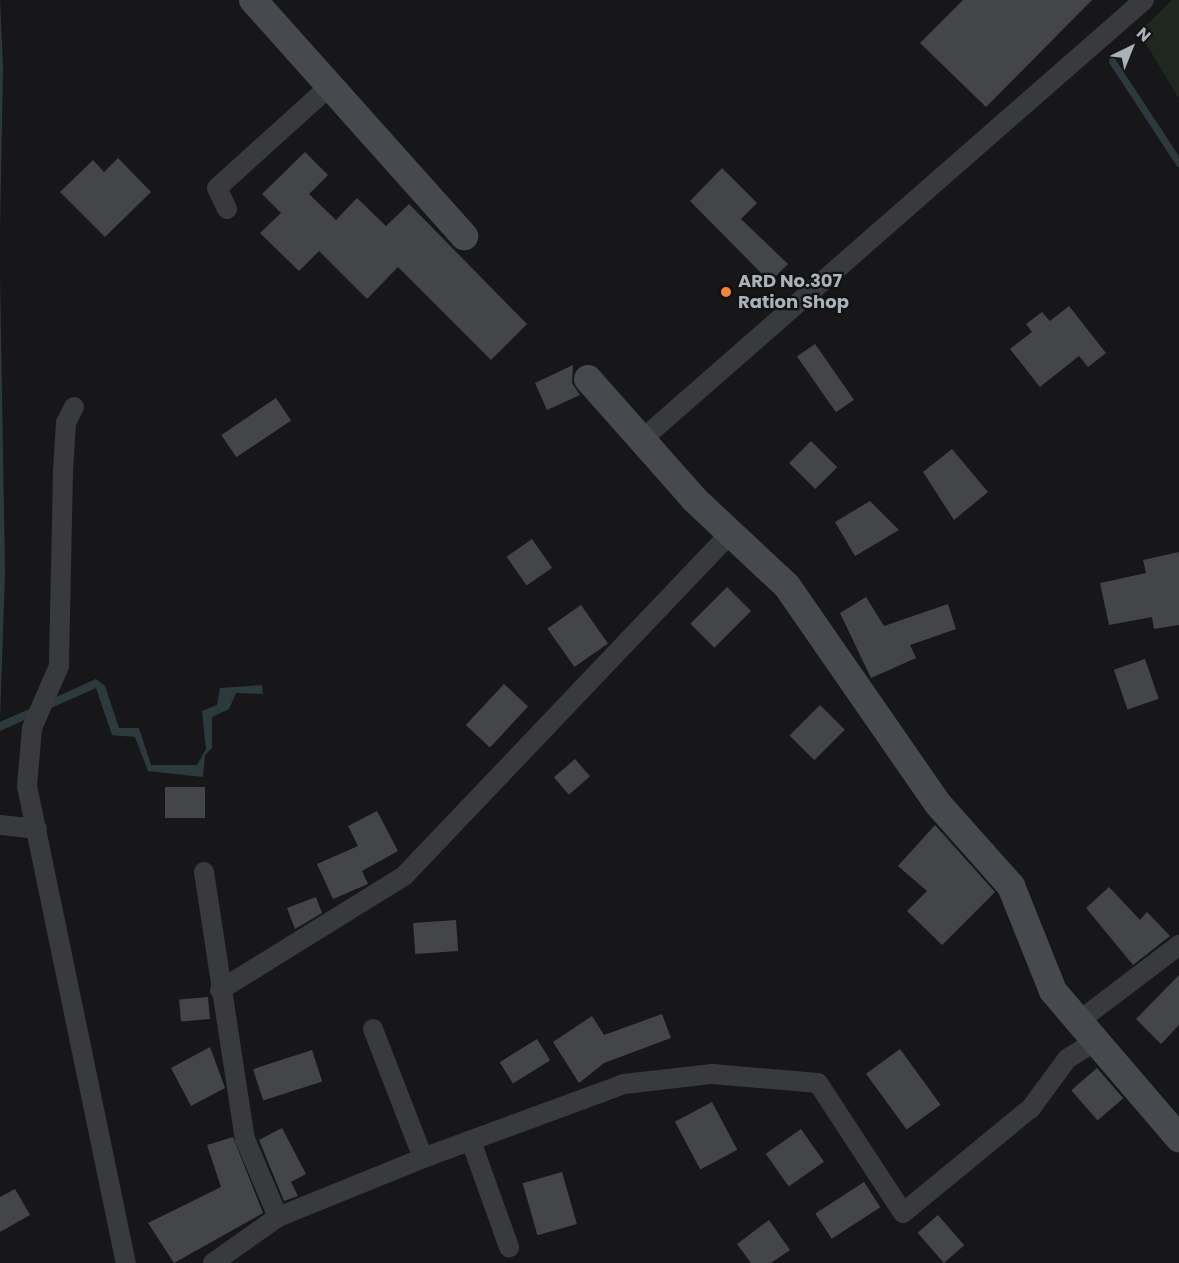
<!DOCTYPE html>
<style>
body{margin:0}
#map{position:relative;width:1179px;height:1263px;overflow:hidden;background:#171719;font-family:Poppins,sans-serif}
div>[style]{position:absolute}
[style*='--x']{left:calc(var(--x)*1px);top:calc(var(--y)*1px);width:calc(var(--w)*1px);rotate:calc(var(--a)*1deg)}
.green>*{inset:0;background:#1f271f}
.water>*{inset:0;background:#2d3a3d}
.stream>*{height:7px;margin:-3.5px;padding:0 3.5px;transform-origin:3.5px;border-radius:3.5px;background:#2d3a3d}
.building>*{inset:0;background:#434549;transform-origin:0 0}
.street>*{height:20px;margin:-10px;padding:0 10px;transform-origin:10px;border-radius:10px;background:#383a3e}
.secondary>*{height:28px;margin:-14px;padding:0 14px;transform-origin:14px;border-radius:14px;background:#464a4e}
.dots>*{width:16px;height:16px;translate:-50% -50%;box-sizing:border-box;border:3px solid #121214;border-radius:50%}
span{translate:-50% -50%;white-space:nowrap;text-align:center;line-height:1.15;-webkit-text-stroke:4.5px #121214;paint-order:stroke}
.poi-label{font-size:18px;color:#a9b1b9;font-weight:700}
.left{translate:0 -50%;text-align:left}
.north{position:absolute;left:1101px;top:18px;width:60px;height:60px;-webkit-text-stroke:4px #121214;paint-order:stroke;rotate:43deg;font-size:16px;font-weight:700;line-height:24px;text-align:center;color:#a9b1b9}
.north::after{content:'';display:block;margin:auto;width:21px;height:27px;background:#a9b1b9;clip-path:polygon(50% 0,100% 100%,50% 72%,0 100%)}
</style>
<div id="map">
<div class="green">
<i style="clip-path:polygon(1172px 0,1179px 0,1179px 99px,1139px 32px)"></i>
</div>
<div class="water">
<i style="clip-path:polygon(0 0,3px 67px,0 229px)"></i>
<i style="clip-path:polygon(0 274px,5px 572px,0 719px)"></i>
<i style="clip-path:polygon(96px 679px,105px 686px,119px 728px,139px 728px,151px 765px,197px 765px,206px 749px,202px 711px,217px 705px,220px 688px,262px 685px,263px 694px,236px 693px,229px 709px,212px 717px,212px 748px,205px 755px,203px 777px,148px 771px,135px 737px,112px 735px,96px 688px,0 731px,0 722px)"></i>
</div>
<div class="stream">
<i style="--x:1112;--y:61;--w:122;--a:56.7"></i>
</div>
<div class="building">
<i style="clip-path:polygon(963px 0,1092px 0,986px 107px,920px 43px)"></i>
<i style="clip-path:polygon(305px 152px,328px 175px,309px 194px,336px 220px,357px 198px,386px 226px,409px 204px,527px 324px,491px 360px,398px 267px,367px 299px,319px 251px,299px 271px,260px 233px,281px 213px,262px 194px)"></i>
<i style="clip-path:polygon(118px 158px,151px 192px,105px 237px,60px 192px,93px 160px,104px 172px)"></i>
<i style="clip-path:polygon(722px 168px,757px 203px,741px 219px,788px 264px,770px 282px,690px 201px)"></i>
<i style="clip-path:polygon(1069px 306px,1106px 353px,1088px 367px,1079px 356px,1040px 387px,1010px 349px,1032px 332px,1026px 324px,1042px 312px,1050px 321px)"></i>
<i style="left:815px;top:344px;width:68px;height:22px;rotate:55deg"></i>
<i style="clip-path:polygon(573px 365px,572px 383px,580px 395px,547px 410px,535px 383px)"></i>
<i style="left:276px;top:398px;width:27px;height:66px;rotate:56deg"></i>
<i style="left:811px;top:441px;width:37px;height:31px;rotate:45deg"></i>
<i style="clip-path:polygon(952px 449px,988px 492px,954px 520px,923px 472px)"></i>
<i style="clip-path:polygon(870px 501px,899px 530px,855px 556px,835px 522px)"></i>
<i style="left:532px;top:539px;width:35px;height:31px;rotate:55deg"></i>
<i style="clip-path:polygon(1179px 552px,1179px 625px,1154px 629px,1152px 617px,1109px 625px,1100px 583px,1146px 573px,1143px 560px)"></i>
<i style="left:727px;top:587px;width:34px;height:52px;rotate:45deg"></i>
<i style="clip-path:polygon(866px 597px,884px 626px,948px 604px,956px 629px,910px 645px,916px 658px,871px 678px,840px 613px)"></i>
<i style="left:581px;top:605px;width:47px;height:41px;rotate:55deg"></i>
<i style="left:1145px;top:659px;width:42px;height:33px;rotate:71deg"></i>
<i style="left:504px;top:684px;width:33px;height:56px;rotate:43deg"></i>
<i style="left:820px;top:705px;width:35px;height:43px;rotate:45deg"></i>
<i style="left:575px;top:759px;width:23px;height:28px;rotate:49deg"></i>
<i style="left:165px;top:787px;width:40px;height:31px"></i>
<i style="clip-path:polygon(377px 811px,398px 851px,362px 871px,368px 884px,333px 899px,317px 864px,358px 846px,348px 826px)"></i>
<i style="clip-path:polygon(935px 825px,995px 892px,942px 945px,907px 911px,927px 891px,898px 866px)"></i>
<i style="clip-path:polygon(1109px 887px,1140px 920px,1147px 912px,1170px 936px,1133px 965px,1086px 908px)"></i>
<i style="clip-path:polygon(316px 897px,322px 913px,295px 929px,287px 908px)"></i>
<i style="left:456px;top:920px;width:31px;height:43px;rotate:86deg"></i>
<i style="clip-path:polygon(1179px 975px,1179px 1025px,1161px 1044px,1136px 1019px)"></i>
<i style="left:208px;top:997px;width:22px;height:29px;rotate:85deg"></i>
<i style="clip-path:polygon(662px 1014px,671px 1038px,604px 1063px,579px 1083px,553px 1042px,592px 1016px,604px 1035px)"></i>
<i style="left:537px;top:1039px;width:25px;height:44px;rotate:58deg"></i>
<i style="clip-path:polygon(210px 1047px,225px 1088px,191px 1106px,171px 1068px)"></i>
<i style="left:900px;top:1049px;width:69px;height:42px;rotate:54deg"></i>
<i style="left:312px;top:1050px;width:33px;height:62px;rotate:72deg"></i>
<i style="left:1097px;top:1068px;width:40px;height:34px;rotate:49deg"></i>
<i style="left:712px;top:1102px;width:54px;height:42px;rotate:62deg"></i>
<i style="clip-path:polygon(282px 1128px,306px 1174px,291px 1182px,298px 1196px,284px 1201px,259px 1140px)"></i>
<i style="left:801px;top:1129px;width:40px;height:43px;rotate:55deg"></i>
<i style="clip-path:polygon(233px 1137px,263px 1213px,174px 1263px,148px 1223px,221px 1187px,207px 1145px)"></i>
<i style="left:562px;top:1172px;width:54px;height:41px;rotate:74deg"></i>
<i style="left:864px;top:1182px;width:30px;height:58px;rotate:57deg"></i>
<i style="clip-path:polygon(15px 1189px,30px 1215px,0 1232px,0 1197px)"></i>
<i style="left:938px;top:1215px;width:40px;height:27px;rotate:49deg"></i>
<i style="clip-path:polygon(769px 1220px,790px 1250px,771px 1263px,751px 1263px,737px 1244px)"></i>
</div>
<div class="street">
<i style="--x:227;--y:209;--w:23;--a:-115"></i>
<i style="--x:217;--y:188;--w:152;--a:-42.1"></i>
<i style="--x:74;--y:407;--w:18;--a:117"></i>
<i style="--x:66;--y:423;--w:49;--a:93.5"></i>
<i style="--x:63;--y:472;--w:194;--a:91.2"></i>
<i style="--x:59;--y:666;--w:68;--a:113.5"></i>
<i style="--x:32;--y:728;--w:58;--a:94.9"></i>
<i style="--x:27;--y:786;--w:487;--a:78.3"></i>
<i style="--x:639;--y:442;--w:671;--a:-41.19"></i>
<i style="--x:0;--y:825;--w:37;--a:6"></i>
<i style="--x:204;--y:872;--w:270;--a:81.3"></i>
<i style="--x:245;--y:1139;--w:85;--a:67.1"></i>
<i style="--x:220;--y:990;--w:216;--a:-31.8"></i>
<i style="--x:404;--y:876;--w:474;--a:-46.4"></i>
<i style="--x:1079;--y:1021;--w:126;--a:-37.2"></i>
<i style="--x:373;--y:1029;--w:138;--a:68.8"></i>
<i style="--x:471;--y:1141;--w:113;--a:70.3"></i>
<i style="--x:213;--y:1263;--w:80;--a:-35.3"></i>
<i style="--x:278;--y:1217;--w:157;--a:-22.1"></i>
<i style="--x:423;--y:1158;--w:214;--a:-20.2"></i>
<i style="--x:624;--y:1084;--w:89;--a:-6.5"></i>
<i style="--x:712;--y:1074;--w:106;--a:4.9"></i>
<i style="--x:818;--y:1083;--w:155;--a:56.8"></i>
<i style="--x:903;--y:1213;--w:166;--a:-39.4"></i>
<i style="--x:1031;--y:1108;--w:61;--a:-53.7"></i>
<i style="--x:1067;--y:1059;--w:31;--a:-32"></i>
</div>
<div class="secondary">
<i style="--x:253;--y:0;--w:317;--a:48.2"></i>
<i style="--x:588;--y:379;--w:160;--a:48.5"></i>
<i style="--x:694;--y:499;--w:127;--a:43.1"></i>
<i style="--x:787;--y:586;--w:265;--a:55.3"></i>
<i style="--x:938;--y:804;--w:110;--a:48.3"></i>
<i style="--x:1011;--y:886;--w:113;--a:68.2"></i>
<i style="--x:1053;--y:991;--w:194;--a:49.4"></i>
</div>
<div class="dots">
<i style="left:726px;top:292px;background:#f38735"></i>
</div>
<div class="poi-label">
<span class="left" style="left:738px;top:292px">ARD No.307<br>Ration Shop</span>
</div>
<div class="north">N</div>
</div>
